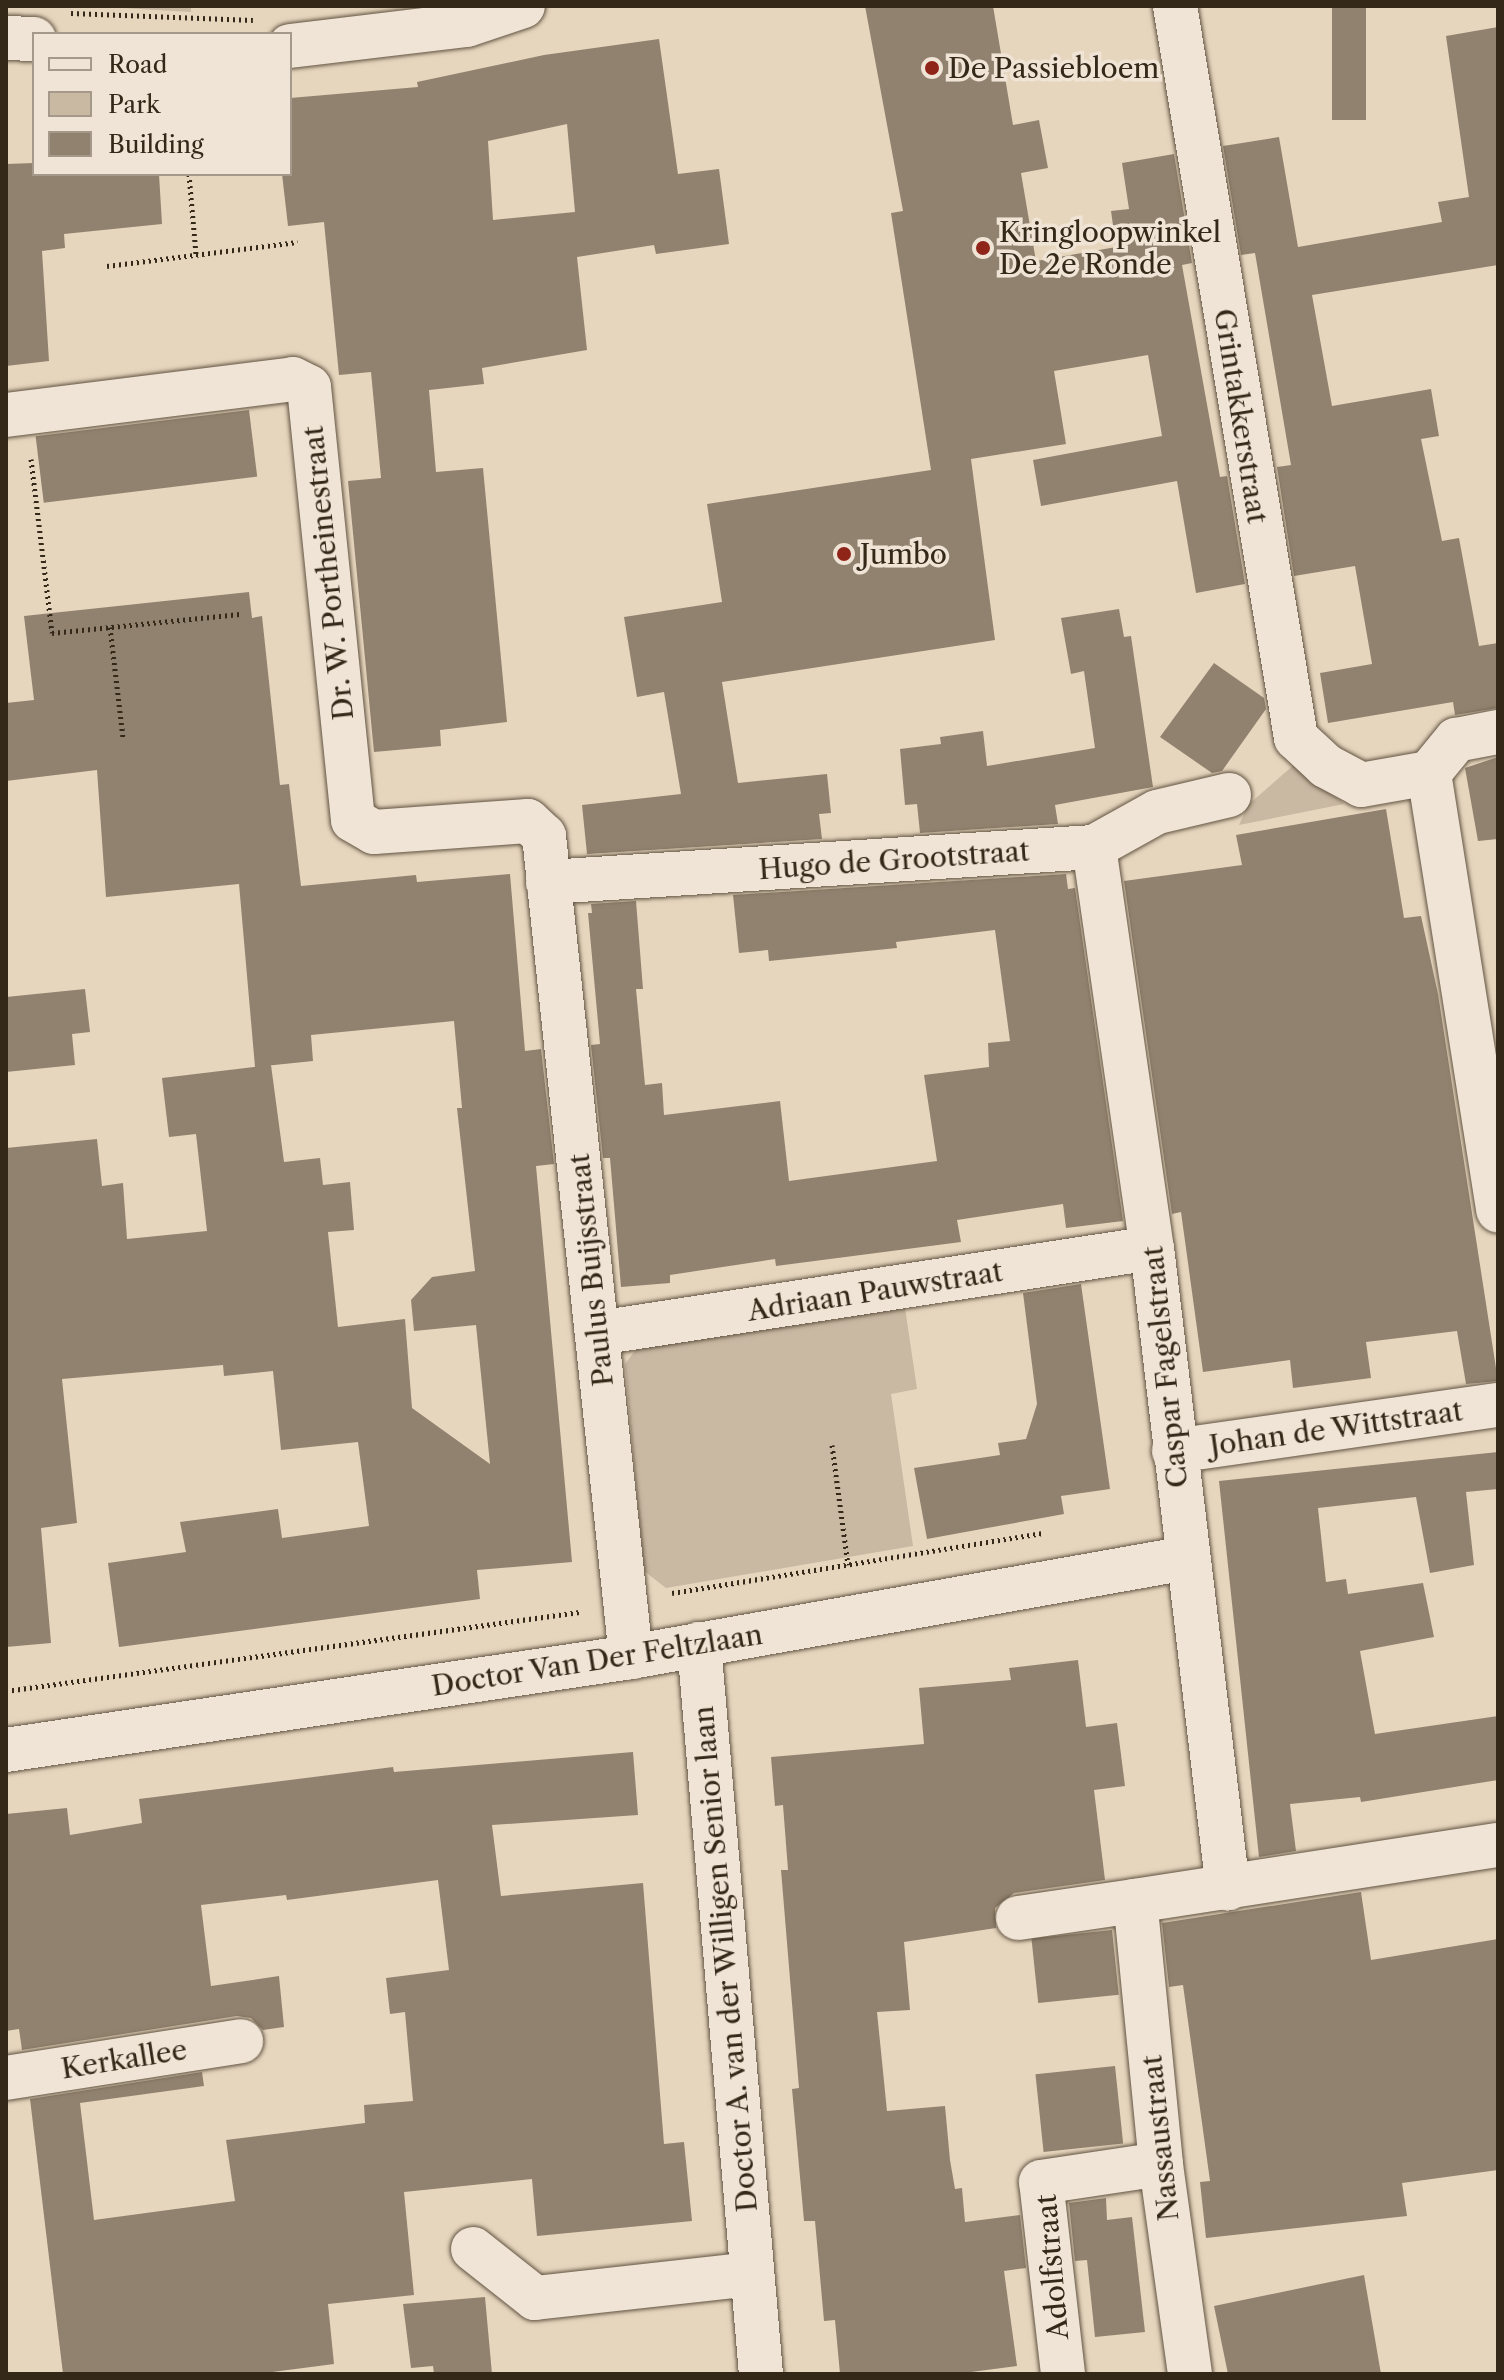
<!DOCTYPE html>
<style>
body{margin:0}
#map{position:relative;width:1504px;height:2380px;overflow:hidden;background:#e7d6be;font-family:"Libre Caslon Text",serif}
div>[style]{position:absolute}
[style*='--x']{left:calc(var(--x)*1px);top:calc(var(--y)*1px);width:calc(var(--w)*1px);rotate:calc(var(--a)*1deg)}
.green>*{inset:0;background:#c9b8a2}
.building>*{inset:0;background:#91826f;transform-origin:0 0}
.path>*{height:5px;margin-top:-2.5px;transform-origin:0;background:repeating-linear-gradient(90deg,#342819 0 2px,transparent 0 6px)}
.roads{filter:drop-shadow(0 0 2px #615442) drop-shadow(0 0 2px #615442)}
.minor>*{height:44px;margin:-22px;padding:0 22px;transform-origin:22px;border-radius:22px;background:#efe4d5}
.dots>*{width:22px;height:22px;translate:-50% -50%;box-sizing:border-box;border:4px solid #efe4d5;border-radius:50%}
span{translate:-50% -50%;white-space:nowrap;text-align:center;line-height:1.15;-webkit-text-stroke:7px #efe4d5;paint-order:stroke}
.poi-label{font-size:28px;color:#342819}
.left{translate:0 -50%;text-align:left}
.street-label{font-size:28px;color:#342819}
.frame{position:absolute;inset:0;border:8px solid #342819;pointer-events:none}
.legend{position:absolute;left:32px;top:32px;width:260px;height:144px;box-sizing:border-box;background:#efe4d5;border:2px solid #a4998a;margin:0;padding:10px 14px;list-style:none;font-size:24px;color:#342819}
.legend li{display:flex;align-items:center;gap:16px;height:40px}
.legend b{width:40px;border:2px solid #a4998a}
</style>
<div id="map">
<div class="green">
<i style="clip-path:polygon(90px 6px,191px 6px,191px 12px)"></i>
<i style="clip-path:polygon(1296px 763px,1344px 804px,1239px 825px,1248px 805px)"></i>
<i style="clip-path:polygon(905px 1308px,917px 1389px,891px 1394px,913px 1546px,666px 1588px,644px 1571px,625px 1364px,640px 1344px)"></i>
</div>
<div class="building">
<i style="clip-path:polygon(865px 6px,993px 6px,1013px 125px,1039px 120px,1048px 168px,1021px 173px,1036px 261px,1116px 247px,1111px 211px,1129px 209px,1122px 163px,1174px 154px,1192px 263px,1182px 265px,1220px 477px,1227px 476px,1245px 584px,1196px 593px,1177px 481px,1041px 506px,1033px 460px,1162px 436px,1148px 355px,1054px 371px,1066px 444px,971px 459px,995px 640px,722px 682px,738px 783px,827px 774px,831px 813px,819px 814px,822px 839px,587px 854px,582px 805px,681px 794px,664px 692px,637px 697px,624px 617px,722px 602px,707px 504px,931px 470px,891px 213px,903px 211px)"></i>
<i style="left:1332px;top:6px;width:34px;height:114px"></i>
<i style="clip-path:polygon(1498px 27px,1498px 265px,1312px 295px,1332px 406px,1431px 389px,1439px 436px,1421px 439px,1442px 541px,1459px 538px,1479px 646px,1498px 643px,1498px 708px,1455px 715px,1453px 702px,1328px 723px,1320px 673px,1372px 664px,1355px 566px,1294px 576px,1277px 467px,1291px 465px,1255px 253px,1241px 255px,1223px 146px,1279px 137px,1298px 247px,1442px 222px,1438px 202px,1469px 197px,1446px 36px)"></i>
<i style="clip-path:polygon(evenodd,659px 39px,678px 174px,719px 169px,729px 244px,656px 254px,654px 245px,577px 257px,587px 350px,482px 368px,484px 384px,429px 390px,436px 472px,483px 468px,507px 722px,440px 730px,441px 746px,374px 752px,348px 481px,381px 478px,371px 372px,339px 375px,324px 222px,288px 226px,282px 174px,290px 174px,290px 98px,418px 87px,417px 82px,544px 55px,659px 39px,567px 124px,575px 212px,493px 220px,488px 141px,567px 124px)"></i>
<i style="clip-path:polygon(34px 163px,34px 174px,159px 174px,162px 224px,64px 234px,65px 248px,42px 251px,49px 361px,6px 366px,6px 164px)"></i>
<i style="left:249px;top:410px;width:67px;height:215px;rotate:83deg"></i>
<i style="clip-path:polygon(249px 592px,252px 618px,262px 616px,280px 785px,289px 784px,301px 886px,416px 875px,417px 882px,510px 874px,525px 1051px,541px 1049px,554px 1164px,536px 1166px,572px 1562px,477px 1570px,480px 1599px,119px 1647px,108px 1563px,186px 1552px,180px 1522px,278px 1509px,282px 1538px,369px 1526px,358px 1442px,281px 1450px,273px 1371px,224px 1376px,223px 1365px,62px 1379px,77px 1523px,41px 1528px,51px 1643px,6px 1647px,6px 1148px,97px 1139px,102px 1186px,123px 1183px,127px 1239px,207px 1231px,196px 1134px,169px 1137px,162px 1078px,271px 1065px,284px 1162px,320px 1158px,323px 1185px,350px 1182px,354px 1230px,328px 1232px,338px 1327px,405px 1319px,412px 1408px,490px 1464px,476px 1325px,414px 1331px,411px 1300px,432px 1277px,475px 1271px,457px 1108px,462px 1108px,454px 1021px,311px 1035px,313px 1061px,255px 1067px,239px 884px,106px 897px,97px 770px,6px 781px,6px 703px,34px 700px,24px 616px)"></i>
<i style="clip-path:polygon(1119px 609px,1124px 637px,1131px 636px,1153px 787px,1055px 805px,1058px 824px,920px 833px,917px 804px,905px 805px,900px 749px,941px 744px,940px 737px,983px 731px,987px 766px,1095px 748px,1084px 671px,1071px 674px,1061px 618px)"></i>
<i style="clip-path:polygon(1214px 663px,1264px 698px,1266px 709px,1222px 771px,1212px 773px,1160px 737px)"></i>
<i style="clip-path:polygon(1498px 757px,1498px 839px,1478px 841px,1465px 768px)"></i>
<i style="clip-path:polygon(1386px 809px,1404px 918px,1421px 916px,1438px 994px,1498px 1381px,1466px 1384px,1457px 1331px,1366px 1342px,1371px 1378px,1293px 1388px,1290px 1360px,1203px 1372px,1181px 1212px,1172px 1214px,1124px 881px,1242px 865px,1236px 835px)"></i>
<i style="clip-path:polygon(1066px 874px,1068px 889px,1075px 888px,1123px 1221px,1066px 1228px,1063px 1204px,957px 1220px,961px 1242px,776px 1266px,775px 1259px,670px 1275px,670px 1283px,621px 1287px,610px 1158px,603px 1158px,591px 1045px,600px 1044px,588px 913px,592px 913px,591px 904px,636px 901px,643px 989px,636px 989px,645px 1085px,662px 1083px,664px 1115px,780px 1101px,789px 1181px,937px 1161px,924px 1075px,989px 1067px,988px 1043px,1010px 1041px,995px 930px,896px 942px,897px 948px,769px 961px,768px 950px,739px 953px,733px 895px)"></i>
<i style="clip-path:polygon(85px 989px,90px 1032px,72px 1034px,75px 1065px,6px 1072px,6px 997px)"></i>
<i style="clip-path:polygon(1081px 1284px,1110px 1489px,1061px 1496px,1064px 1514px,927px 1539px,914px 1468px,1000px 1455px,998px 1443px,1026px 1439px,1037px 1404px,1023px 1293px)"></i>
<i style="clip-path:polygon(1498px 1452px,1498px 1489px,1466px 1492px,1474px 1565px,1430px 1573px,1416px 1497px,1318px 1508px,1326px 1582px,1346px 1579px,1348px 1594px,1423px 1583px,1434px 1637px,1360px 1651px,1375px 1734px,1498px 1716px,1498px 1780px,1361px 1802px,1360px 1797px,1290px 1804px,1296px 1851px,1259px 1857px,1219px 1481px)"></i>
<i style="clip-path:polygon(1078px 1660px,1086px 1727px,1117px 1723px,1125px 1786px,1094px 1790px,1105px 1880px,1014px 1893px,995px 1908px,996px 1928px,904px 1942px,910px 2010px,877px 2012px,887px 2111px,945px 2106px,950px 2160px,955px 2189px,962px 2188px,965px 2222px,1020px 2215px,1026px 2268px,1004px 2271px,1017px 2366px,956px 2374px,840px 2374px,835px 2320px,824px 2321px,815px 2221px,804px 2221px,792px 2089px,799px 2088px,781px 1870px,788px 1870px,783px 1805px,775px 1806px,771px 1757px,924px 1744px,919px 1688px,1011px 1680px,1009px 1668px)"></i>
<i style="clip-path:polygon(633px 1752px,638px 1815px,492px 1825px,501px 1896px,643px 1883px,664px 2144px,684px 2142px,692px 2221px,537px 2236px,532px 2179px,404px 2192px,414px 2295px,328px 2304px,334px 2364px,257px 2374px,63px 2374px,30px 2099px,202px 2072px,204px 2086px,80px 2103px,94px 2220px,235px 2201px,226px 2140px,365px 2123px,364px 2105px,413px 2101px,405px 2012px,390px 2014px,386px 1978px,449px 1970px,438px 1880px,287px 1900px,286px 1895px,201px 1905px,211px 1986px,279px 1976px,284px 2027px,263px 2030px,251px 2018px,237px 2016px,22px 2050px,19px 2029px,6px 2031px,6px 1814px,67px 1808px,70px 1835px,142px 1823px,139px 1799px,393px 1767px,394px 1772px)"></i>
<i style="clip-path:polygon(1361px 1892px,1371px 1960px,1498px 1939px,1498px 2170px,1402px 2183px,1407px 2216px,1206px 2238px,1200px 2182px,1210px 2181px,1183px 1985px,1169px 1987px,1162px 1923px)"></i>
<i style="left:1112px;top:1930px;width:65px;height:81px;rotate:84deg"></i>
<i style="left:1115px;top:2066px;width:78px;height:80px;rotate:84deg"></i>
<i style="clip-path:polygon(1106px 2198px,1107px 2220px,1132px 2217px,1145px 2332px,1095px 2337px,1087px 2260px,1075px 2261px,1069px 2203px)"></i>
<i style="clip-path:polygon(1364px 2275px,1381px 2374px,1228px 2374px,1214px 2306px)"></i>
<i style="clip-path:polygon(485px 2297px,492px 2374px,434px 2374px,433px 2366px,411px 2368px,403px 2304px)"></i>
</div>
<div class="path">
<i style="--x:71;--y:13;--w:182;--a:2.2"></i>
<i style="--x:189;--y:174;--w:80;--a:85"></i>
<i style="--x:107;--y:266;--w:192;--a:-7.2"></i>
<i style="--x:31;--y:459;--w:175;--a:83.1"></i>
<i style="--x:52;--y:633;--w:189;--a:-5.8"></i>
<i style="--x:110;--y:627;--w:112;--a:83.3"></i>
<i style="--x:832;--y:1445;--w:121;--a:82.4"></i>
<i style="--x:672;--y:1593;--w:374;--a:-9.2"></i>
<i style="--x:6;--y:1691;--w:579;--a:-7.84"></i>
</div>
<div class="roads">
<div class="minor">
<i style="--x:1175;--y:6;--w:742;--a:80.61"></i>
<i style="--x:1296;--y:738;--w:41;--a:43"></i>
<i style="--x:1326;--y:766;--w:40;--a:28"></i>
<i style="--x:1361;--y:785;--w:69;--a:-10"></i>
<i style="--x:1429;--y:773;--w:43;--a:-50.7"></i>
<i style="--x:1456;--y:740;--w:43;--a:-10.8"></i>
<i style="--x:6;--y:38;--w:28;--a:2"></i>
<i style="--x:290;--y:46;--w:178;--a:-6.8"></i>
<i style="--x:467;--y:25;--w:59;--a:-18.7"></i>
<i style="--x:6;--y:415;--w:289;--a:-7.1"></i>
<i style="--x:293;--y:379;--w:18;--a:27"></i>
<i style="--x:309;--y:387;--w:435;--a:84.2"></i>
<i style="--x:353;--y:820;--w:24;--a:30"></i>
<i style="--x:374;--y:832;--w:154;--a:-4.1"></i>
<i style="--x:528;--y:821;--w:22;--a:43"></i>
<i style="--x:544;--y:836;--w:826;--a:83.95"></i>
<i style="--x:1429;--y:773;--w:443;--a:81"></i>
<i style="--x:1094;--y:847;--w:405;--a:81.8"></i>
<i style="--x:1152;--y:1248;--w:645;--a:83.24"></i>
<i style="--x:548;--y:882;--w:547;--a:-3.67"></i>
<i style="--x:1094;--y:847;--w:72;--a:-29.1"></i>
<i style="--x:1157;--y:812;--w:74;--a:-13.3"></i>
<i style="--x:598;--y:1333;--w:560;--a:-8.72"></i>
<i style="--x:1174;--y:1451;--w:327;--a:-8.1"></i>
<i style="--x:699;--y:1644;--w:733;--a:85.15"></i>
<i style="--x:6;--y:1750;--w:632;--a:-8.46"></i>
<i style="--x:631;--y:1657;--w:565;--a:-10.1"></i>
<i style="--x:1018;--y:1918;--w:118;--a:-8.3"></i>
<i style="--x:6;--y:2078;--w:238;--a:-8.9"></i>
<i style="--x:473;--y:2249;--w:79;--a:38.3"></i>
<i style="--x:535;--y:2298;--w:217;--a:-6.3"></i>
<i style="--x:1063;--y:2374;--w:193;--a:-96.5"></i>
<i style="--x:1041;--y:2182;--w:121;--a:-8.5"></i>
<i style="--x:1190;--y:2374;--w:212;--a:-97.9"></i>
<i style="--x:1161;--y:2164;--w:264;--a:-95.6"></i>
<i style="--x:1135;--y:1901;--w:367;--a:-8.8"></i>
</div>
</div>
<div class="dots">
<i style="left:932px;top:68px;background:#8f2418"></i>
<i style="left:983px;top:248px;background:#8f2418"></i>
<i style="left:844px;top:554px;background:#8f2418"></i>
</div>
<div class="poi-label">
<span class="left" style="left:948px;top:68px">De Passiebloem</span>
<span class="left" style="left:999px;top:248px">Kringloopwinkel<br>De 2e Ronde</span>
<span class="left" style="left:860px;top:554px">Jumbo</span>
</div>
<div class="street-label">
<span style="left:1241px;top:416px;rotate:81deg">Grintakkerstraat</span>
<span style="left:328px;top:573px;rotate:-96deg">Dr. W. Portheinestraat</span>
<span style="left:894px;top:860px;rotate:-4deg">Hugo de Grootstraat</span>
<span style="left:591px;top:1270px;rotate:-96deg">Paulus Buijsstraat</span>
<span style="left:875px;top:1291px;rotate:-9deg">Adriaan Pauwstraat</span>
<span style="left:1165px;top:1367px;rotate:-96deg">Caspar Fagelstraat</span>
<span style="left:1336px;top:1428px;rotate:-8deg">Johan de Wittstraat</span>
<span style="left:597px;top:1660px;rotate:-9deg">Doctor Van Der Feltzlaan</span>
<span style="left:725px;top:1959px;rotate:-95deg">Doctor A. van der Willigen Senior laan</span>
<span style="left:124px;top:2059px;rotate:-9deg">Kerkallee</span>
<span style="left:1160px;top:2138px;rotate:-96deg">Nassaustraat</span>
<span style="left:1052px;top:2267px;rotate:-95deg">Adolfstraat</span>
</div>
<div class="frame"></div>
<ul class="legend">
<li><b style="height:10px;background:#efe4d5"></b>Road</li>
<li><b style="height:22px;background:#c9b8a2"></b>Park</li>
<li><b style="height:22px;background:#91826f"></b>Building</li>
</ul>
</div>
